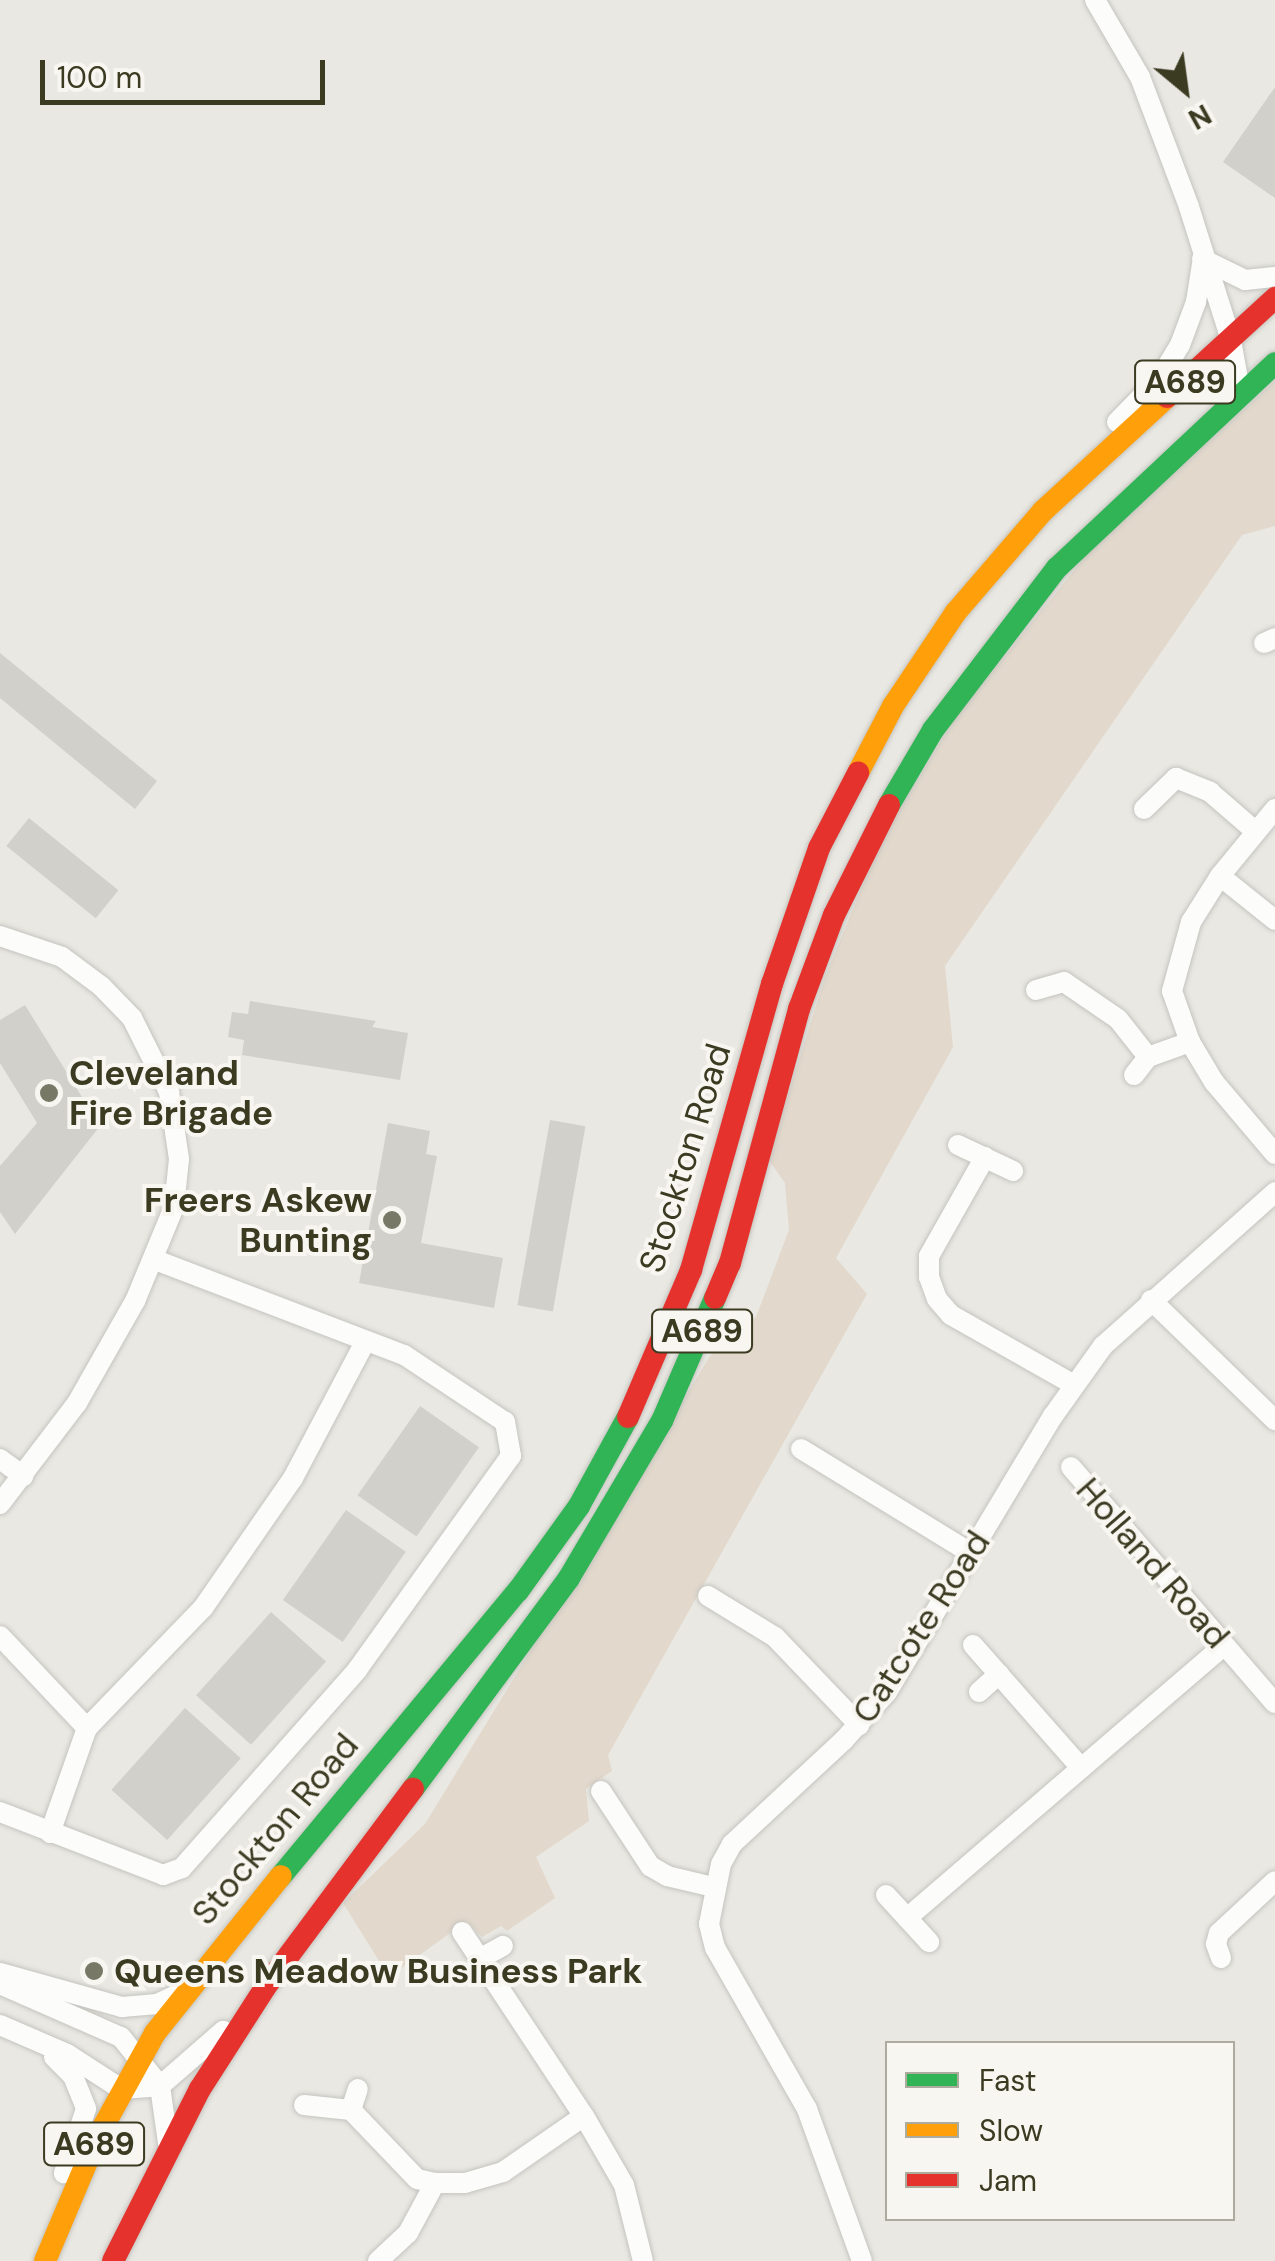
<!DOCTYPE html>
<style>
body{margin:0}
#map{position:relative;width:1275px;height:2261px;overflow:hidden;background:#e9e8e3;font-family:"DM Sans",sans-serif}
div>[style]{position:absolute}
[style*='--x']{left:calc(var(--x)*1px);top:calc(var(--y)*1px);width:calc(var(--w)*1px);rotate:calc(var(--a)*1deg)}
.green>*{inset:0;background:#e2d8cc}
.building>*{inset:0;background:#d1d0cb;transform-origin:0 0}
.roads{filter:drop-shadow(0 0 2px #c5c4bf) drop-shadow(0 0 2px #c5c4bf)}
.street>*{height:20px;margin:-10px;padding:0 10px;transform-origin:10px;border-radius:10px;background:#fcfcfb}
.fast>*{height:22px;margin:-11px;padding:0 11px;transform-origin:11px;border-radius:11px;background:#30b455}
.slow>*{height:22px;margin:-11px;padding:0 11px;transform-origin:11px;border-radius:11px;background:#ff9f0a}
.jam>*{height:22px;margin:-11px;padding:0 11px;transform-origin:11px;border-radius:11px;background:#e5322d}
.dots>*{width:28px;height:28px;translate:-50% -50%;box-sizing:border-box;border:5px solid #f8f6f1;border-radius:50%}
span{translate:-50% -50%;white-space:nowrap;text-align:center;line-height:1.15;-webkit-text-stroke:8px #f8f6f1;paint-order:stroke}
.shield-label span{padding:2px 8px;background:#f8f6f1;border:2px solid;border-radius:8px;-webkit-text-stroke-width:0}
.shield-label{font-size:32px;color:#3b3b22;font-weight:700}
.poi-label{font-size:35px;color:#3b3b22;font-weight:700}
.left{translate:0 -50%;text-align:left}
.right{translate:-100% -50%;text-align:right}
.street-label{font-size:35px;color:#3b3b22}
.legend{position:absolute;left:885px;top:2041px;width:350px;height:180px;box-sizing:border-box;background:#f8f6f1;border:2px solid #acab9e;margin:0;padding:12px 18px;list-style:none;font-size:30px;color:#3b3b22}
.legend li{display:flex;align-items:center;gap:20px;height:50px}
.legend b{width:50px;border:2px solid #acab9e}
.north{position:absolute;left:1135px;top:40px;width:100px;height:100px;-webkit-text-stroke:8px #f8f6f1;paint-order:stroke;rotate:151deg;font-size:28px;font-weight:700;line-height:40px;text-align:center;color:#3b3b22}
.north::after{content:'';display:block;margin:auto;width:35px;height:45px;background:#3b3b22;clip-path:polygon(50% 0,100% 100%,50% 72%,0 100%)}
.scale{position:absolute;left:40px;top:60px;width:285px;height:45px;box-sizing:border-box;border:5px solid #3b3b22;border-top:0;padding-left:12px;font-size:30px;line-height:35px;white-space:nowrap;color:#3b3b22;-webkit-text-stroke:8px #f8f6f1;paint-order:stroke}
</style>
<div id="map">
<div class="green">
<i style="clip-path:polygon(1275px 381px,1275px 526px,1242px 535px,945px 966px,953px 1047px,836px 1258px,867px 1294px,608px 1755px,612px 1771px,586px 1789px,589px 1821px,536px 1857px,555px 1898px,507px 1931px,501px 1926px,482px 1937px,467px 1921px,389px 1977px,343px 1903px,425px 1824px,713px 1351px,756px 1317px,789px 1230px,785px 1183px,768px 1159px,825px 977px,881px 841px,955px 718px,1092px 548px)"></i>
</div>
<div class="building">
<i style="clip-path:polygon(1275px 87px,1275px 198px,1223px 162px)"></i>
<i style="clip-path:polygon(0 653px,157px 781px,135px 809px,0 698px)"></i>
<i style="left:29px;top:818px;width:115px;height:36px;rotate:39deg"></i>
<i style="clip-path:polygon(250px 1001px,376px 1021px,372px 1027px,408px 1033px,400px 1080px,242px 1055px,244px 1040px,228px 1037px,232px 1012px,248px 1014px)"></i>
<i style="clip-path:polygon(25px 1005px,100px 1126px,15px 1234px,0 1212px,0 1166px,37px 1123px,0 1063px,0 1020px)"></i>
<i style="left:550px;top:1120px;width:36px;height:188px;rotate:10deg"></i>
<i style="clip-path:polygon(388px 1123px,430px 1131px,426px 1154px,437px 1156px,421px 1243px,503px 1258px,494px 1308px,359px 1283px)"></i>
<i style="left:420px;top:1406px;width:72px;height:109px;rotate:35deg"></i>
<i style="left:346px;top:1510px;width:73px;height:110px;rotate:35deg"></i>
<i style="left:271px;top:1612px;width:74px;height:112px;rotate:42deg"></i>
<i style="left:185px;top:1708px;width:75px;height:110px;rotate:42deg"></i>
</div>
<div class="roads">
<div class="street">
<i style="--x:1095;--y:0;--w:89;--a:59.7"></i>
<i style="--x:1140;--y:77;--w:139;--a:69.3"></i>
<i style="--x:1189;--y:207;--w:139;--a:72.5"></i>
<i style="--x:1231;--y:340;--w:57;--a:79.9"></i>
<i style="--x:1202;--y:259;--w:48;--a:26"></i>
<i style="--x:1245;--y:280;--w:30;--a:-6"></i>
<i style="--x:1117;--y:422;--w:62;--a:-45.7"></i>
<i style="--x:1160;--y:378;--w:39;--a:-59"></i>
<i style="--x:1180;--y:345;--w:46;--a:-69.6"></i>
<i style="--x:1196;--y:302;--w:39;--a:-81"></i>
<i style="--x:1264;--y:643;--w:12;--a:-24"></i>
<i style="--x:1144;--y:809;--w:45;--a:-44.1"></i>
<i style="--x:1176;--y:778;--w:37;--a:22"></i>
<i style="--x:1210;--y:792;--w:60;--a:40.9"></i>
<i style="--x:1275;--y:809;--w:87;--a:129.4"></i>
<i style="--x:1220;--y:876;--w:54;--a:122.2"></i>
<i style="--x:1191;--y:922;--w:72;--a:105.4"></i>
<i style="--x:1172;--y:991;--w:54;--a:70.6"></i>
<i style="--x:1190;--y:1042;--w:47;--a:59"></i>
<i style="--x:1214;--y:1082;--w:94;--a:49.7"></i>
<i style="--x:1220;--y:876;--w:70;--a:38.7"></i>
<i style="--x:0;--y:936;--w:65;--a:18.7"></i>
<i style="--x:62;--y:957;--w:49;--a:36.6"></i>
<i style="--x:101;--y:986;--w:45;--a:45.9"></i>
<i style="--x:132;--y:1018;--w:83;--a:63.4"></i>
<i style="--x:169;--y:1092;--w:68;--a:81.5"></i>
<i style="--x:179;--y:1159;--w:48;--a:95.9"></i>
<i style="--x:174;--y:1207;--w:102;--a:112.5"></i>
<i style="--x:135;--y:1301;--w:117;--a:119.6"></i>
<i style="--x:77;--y:1403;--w:127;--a:127.3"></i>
<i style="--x:1036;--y:990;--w:29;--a:-16"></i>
<i style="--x:1064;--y:982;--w:65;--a:34.4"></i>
<i style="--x:1118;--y:1019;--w:48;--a:51.7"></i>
<i style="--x:1148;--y:1057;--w:45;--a:-19.7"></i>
<i style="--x:1134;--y:1075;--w:23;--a:-52"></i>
<i style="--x:958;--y:1145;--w:61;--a:25.3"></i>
<i style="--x:985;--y:1157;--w:114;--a:119.5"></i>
<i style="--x:929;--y:1256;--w:21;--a:90"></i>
<i style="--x:929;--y:1277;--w:23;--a:70"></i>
<i style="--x:937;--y:1299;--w:21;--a:49"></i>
<i style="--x:951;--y:1315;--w:142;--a:29.6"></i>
<i style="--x:1151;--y:1300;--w:173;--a:44.1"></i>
<i style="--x:801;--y:1449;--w:199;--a:31.5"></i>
<i style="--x:0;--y:1459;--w:29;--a:36"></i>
<i style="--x:1071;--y:1467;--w:312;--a:49.2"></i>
<i style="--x:708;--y:1596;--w:79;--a:31.5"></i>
<i style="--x:775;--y:1637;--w:122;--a:46.3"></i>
<i style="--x:0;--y:1636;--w:127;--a:46.6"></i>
<i style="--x:973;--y:1645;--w:164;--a:48.7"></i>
<i style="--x:979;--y:1692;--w:27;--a:-42"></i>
<i style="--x:601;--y:1791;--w:90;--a:56.8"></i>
<i style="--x:650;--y:1866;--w:20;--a:30"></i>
<i style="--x:667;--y:1876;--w:47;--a:13.4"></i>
<i style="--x:0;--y:1812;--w:175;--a:21.1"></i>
<i style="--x:163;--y:1875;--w:20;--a:-20"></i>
<i style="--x:182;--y:1868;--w:264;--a:-48.5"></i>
<i style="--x:357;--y:1670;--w:264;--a:-54.3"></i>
<i style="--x:511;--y:1456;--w:35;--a:-100"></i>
<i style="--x:505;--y:1422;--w:121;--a:-146.4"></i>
<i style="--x:404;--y:1355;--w:267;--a:-159.1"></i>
<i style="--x:50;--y:1833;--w:111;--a:-70.6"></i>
<i style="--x:87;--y:1728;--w:167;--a:-46"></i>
<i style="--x:203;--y:1608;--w:158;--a:-55.3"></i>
<i style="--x:293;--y:1478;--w:154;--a:-62.1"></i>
<i style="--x:886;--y:1895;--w:64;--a:47.5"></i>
<i style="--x:907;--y:1918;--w:417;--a:-40.7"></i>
<i style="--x:462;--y:1932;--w:221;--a:56.5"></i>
<i style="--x:584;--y:2116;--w:80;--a:59.9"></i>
<i style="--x:624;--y:2185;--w:78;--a:76"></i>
<i style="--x:481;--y:1958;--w:25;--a:-29"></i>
<i style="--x:1221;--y:1958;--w:15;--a:-110"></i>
<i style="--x:1216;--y:1944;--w:11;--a:-75"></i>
<i style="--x:1219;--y:1933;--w:76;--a:-42.9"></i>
<i style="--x:0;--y:1973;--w:127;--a:15.6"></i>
<i style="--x:122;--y:2007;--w:35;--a:-5"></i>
<i style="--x:157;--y:2004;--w:21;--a:-25"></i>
<i style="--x:0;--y:1984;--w:132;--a:23.7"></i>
<i style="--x:121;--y:2037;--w:63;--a:51.5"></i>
<i style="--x:160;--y:2086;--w:58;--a:82"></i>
<i style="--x:0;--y:2025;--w:73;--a:23.4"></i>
<i style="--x:67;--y:2054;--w:64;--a:32.9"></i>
<i style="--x:121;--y:2089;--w:39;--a:-4"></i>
<i style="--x:160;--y:2086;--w:84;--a:-41.1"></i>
<i style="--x:54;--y:2057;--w:27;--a:45"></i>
<i style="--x:73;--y:2076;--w:35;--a:68"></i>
<i style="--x:86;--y:2109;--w:68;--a:109"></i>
<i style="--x:304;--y:2105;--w:47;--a:6.1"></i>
<i style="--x:351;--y:2110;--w:22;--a:-72"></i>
<i style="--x:351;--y:2110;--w:95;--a:46.3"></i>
<i style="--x:417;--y:2179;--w:18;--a:13"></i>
<i style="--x:435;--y:2183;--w:30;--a:0"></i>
<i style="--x:465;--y:2183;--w:40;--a:-16"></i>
<i style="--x:503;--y:2172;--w:98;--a:-34.7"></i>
<i style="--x:378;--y:2261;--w:41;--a:-43"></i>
<i style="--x:408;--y:2233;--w:57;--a:-61.6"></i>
<i style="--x:862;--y:2261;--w:162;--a:-109.9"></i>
<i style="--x:807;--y:2109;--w:185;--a:-119.7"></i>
<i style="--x:715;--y:1948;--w:25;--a:-104"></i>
<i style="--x:709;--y:1924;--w:61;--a:-78.7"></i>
<i style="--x:721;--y:1864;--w:23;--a:-61"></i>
<i style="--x:732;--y:1844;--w:153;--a:-42.9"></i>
<i style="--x:844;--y:1740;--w:64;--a:-48.1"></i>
<i style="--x:887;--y:1692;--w:322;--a:-59"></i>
<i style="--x:1053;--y:1416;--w:86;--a:-54.5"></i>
<i style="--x:1103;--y:1346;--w:231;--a:-41.8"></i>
</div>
<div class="fast">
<i style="--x:889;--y:805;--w:87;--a:-59.6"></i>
<i style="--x:933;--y:730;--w:204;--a:-52.6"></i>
<i style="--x:1057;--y:568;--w:299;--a:-43.2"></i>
<i style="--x:413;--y:1789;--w:262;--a:-53.5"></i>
<i style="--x:569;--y:1578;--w:182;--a:-59.4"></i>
<i style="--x:662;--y:1421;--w:134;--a:-66.7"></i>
<i style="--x:281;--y:1876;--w:371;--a:-50.3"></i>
<i style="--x:518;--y:1591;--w:105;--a:-54.3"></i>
<i style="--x:579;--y:1506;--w:102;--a:-61.2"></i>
</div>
<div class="slow">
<i style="--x:858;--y:773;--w:76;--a:-62.4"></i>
<i style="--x:893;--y:706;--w:113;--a:-56.2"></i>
<i style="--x:956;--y:612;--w:133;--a:-49.3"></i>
<i style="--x:1043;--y:511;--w:168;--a:-42.6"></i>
<i style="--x:45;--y:2261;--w:134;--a:-67.1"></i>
<i style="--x:97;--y:2138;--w:120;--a:-61.1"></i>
<i style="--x:155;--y:2033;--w:201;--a:-51.3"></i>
</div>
<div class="jam">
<i style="--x:1167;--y:397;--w:147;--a:-42.5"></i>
<i style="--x:715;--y:1298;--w:38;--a:-67"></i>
<i style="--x:730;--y:1263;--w:263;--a:-74.8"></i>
<i style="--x:799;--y:1009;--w:100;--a:-69.6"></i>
<i style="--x:834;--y:915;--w:123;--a:-63.4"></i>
<i style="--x:628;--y:1417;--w:160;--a:-66.8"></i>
<i style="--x:691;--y:1270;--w:297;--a:-74.2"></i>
<i style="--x:772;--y:984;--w:144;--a:-70.9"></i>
<i style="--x:819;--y:848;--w:85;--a:-62.5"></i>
<i style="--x:113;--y:2261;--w:193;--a:-63.2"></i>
<i style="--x:200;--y:2089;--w:122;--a:-57.3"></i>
<i style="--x:266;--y:1986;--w:246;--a:-53.3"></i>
</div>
</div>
<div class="dots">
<i style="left:49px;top:1093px;background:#787866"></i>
<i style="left:392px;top:1220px;background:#787866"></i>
<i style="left:94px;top:1971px;background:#787866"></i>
</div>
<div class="shield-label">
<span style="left:1185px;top:382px">A689</span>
<span style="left:702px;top:1331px">A689</span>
<span style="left:94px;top:2144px">A689</span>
</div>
<div class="poi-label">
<span class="left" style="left:69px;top:1093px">Cleveland<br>Fire Brigade</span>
<span class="right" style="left:372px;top:1220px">Freers Askew<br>Bunting</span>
<span class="left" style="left:114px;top:1971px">Queens Meadow Business Park</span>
</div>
<div class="street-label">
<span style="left:685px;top:1158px;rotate:-73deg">Stockton Road</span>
<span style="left:1153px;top:1563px;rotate:49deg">Holland Road</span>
<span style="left:921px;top:1627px;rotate:-57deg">Catcote Road</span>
<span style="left:275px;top:1829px;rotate:-50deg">Stockton Road</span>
</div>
<ul class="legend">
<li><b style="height:12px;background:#30b455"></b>Fast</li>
<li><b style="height:12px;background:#ff9f0a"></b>Slow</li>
<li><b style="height:12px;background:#e5322d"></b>Jam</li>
</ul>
<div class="north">N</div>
<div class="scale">100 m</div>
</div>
